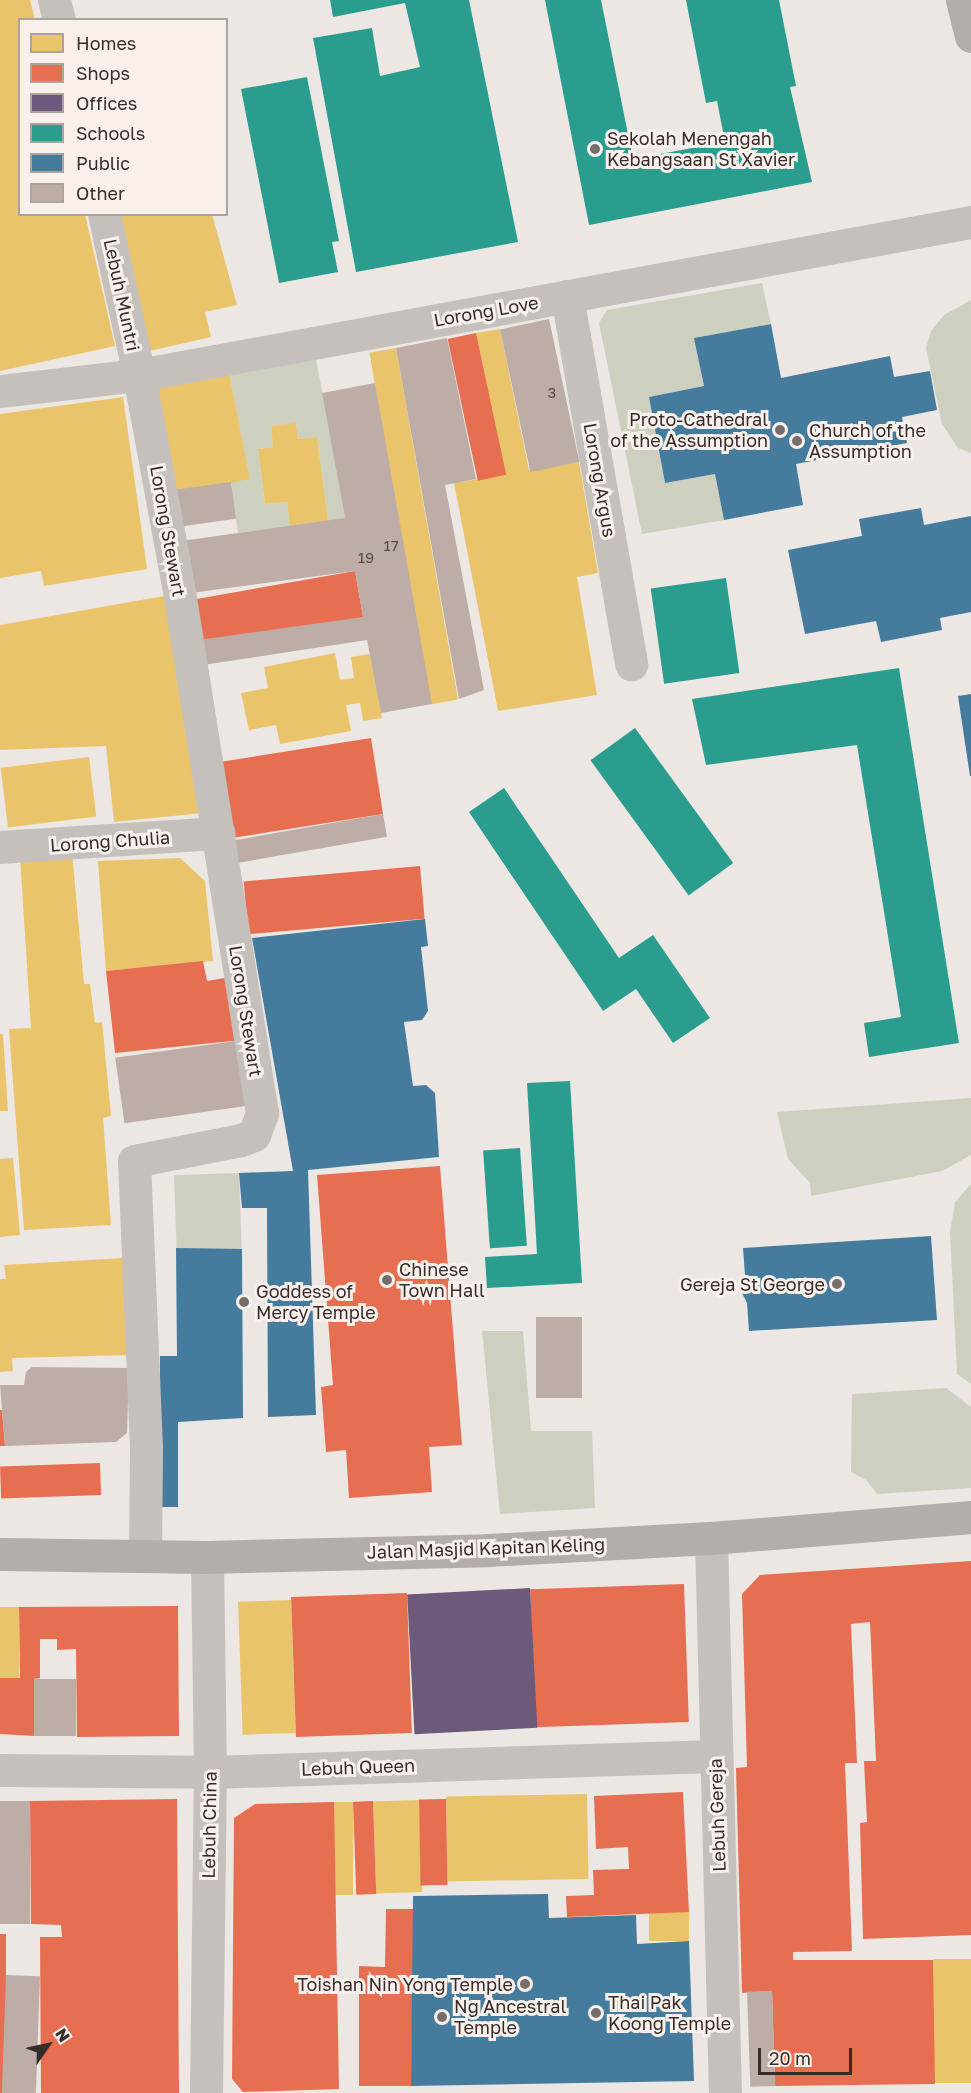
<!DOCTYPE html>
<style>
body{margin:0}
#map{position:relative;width:971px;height:2093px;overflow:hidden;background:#ece7e3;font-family:"Golos Text",sans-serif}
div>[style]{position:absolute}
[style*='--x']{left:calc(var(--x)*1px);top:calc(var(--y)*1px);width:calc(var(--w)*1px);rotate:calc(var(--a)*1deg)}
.green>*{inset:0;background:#ced0bf;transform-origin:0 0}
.homes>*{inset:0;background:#e9c46a;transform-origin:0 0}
.shops>*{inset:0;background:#e76f51;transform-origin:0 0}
.offices>*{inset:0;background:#6d597a;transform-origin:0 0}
.schools>*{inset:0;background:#2a9d8f;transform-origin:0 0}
.public>*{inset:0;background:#457b9d}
.building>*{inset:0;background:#beaca6;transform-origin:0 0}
.minor>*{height:33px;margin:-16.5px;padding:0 16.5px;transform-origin:16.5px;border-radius:16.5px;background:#c5c0bc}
.major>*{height:33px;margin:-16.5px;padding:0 16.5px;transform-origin:16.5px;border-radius:16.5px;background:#b4aeab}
.dots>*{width:16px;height:16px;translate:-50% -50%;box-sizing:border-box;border:3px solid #f8f1eb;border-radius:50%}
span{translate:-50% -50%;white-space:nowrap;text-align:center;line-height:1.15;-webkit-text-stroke:6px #f8f1eb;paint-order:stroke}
.number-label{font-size:15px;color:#584d49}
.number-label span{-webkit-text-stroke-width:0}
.poi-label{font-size:18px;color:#362d2a}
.left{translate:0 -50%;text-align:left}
.right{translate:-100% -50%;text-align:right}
.street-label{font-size:18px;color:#362d2a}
.legend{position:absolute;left:18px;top:18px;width:210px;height:198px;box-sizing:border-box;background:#f8f1eb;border:2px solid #aaa39e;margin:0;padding:8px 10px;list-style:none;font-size:18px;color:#362d2a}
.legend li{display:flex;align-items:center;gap:12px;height:30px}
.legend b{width:30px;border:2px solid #aaa39e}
.north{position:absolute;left:18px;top:2015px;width:60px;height:60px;-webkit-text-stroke:4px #f8f1eb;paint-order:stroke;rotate:56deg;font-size:16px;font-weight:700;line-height:24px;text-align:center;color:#362d2a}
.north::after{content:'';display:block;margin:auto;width:21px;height:27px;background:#362d2a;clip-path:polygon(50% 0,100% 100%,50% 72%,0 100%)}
.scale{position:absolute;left:758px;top:2048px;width:94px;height:27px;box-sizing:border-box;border:3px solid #362d2a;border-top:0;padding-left:8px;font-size:18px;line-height:21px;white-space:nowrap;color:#362d2a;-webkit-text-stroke:4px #f8f1eb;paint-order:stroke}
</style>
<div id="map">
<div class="green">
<i style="clip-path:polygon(762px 283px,771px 324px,695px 338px,704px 386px,649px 397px,665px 483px,715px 474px,724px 520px,642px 534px,599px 323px,607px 310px)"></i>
<i style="clip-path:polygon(971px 300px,971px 453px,958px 448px,942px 424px,926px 348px,931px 331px,944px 315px)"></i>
<i style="clip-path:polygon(316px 358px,345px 518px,328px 521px,317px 437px,298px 439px,296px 424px,271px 426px,273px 447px,258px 449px,265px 504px,287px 502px,290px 526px,238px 533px,231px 482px,249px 478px,229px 372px)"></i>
<i style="clip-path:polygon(971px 1098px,971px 1155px,942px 1171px,811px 1196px,810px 1183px,788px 1159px,777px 1112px)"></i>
<i style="left:239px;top:1173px;width:76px;height:65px;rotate:88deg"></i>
<i style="clip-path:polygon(971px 1184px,971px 1384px,957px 1374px,950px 1232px,955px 1202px)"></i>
<i style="clip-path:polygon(482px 1331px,523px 1331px,531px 1431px,592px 1431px,595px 1508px,500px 1514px)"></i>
<i style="clip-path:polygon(946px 1388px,971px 1407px,971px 1488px,877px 1494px,866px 1480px,851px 1472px,852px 1394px)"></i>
</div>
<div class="homes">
<i style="clip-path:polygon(0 0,30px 0,35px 20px,20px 20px,20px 214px,85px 214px,115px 346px,0 371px)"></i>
<i style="clip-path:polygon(110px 214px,212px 214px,237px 305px,205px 312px,211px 337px,141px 353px)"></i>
<i style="clip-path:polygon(500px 329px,529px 470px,579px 462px,598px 573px,577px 577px,597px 695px,498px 711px,454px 483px,505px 475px,476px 333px)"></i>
<i style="left:396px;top:348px;width:357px;height:27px;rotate:80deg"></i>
<i style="left:229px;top:372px;width:109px;height:78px;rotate:79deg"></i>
<i style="clip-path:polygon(123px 397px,147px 569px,44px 586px,41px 571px,0 578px,0 414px)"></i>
<i style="clip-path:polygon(296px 423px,298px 439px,317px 437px,328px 521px,290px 526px,287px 502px,265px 504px,258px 449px,273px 447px,271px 426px)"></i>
<i style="clip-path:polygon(164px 596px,202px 813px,114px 822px,106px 746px,0 750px,0 625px)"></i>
<i style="clip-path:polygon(335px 653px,340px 680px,354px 678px,351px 657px,370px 654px,382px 718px,363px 721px,360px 703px,346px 705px,351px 731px,280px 744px,276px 725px,249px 730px,241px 693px,268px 688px,264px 667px)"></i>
<i style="left:89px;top:757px;width:60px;height:89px;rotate:83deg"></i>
<i style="clip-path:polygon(72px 852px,84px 984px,90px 984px,95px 1023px,102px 1022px,111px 1116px,103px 1118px,111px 1225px,24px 1230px,9px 1029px,31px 1028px,20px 857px)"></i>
<i style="clip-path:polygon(180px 858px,205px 881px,213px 961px,106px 971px,98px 861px)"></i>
<i style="clip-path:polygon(0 1034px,3px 1034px,8px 1111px,0 1111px)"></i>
<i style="clip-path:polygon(13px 1158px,20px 1235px,0 1237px,0 1159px)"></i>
<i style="clip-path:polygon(123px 1258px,130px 1355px,12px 1358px,13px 1371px,0 1372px,0 1279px,6px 1279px,4px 1265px)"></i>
<i style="left:291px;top:1600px;width:133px;height:53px;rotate:88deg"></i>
<i style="left:0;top:1607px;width:19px;height:71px"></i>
<i style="left:587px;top:1794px;width:85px;height:141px;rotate:89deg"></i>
<i style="left:419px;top:1800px;width:92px;height:46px;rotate:88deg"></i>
<i style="left:334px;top:1802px;width:19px;height:93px"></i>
<i style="left:689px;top:1912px;width:29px;height:40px;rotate:90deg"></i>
<i style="left:971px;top:1959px;width:124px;height:38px;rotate:90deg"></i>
</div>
<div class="shops">
<i style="left:476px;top:333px;width:145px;height:29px;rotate:78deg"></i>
<i style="left:355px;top:571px;width:47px;height:165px;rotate:80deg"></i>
<i style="left:371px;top:738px;width:77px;height:161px;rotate:81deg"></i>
<i style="left:420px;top:866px;width:53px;height:177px;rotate:85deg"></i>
<i style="clip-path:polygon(203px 961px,207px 981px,230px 977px,242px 1040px,115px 1053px,106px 971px)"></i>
<i style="clip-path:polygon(440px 1166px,462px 1445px,429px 1447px,432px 1492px,349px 1498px,346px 1450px,326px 1452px,321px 1387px,333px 1385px,317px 1175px)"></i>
<i style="clip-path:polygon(0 1410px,2px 1410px,5px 1446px,0 1446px)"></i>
<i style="left:100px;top:1463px;width:32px;height:100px;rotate:88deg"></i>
<i style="clip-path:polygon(971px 1561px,971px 1935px,863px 1939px,860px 1823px,867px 1822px,864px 1761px,876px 1761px,870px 1622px,851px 1624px,857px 1763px,845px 1763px,852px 1951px,793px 1952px,793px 1960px,933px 1960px,935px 2084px,775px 2086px,772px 1991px,742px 1993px,736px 1768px,747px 1767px,742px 1594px,760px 1575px)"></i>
<i style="left:684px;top:1584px;width:138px;height:154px;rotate:88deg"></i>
<i style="left:407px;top:1593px;width:140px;height:116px;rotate:88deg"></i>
<i style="clip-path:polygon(178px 1606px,179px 1736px,77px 1737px,76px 1649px,57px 1650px,57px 1639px,40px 1639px,40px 1678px,34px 1679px,35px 1736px,0 1734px,0 1678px,20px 1678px,19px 1607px)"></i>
<i style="clip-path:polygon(683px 1792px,689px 1912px,567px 1917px,566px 1896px,594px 1895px,593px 1870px,629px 1869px,628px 1847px,596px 1849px,594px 1796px)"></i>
<i style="clip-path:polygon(177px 1799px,179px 2093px,41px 2093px,40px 1937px,62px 1937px,61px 1925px,31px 1924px,30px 1801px)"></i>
<i style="left:446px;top:1799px;width:86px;height:27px;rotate:89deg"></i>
<i style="left:373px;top:1801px;width:93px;height:20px;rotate:88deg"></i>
<i style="clip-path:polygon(334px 1802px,339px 2089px,243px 2092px,232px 2079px,234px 1818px,255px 1804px)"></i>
<i style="clip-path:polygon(386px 1909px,414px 1909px,411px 2086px,359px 2086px,359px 1966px,385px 1967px)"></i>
<i style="left:0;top:1934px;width:6px;height:159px"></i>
</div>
<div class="offices">
<i style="left:530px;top:1588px;width:140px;height:123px;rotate:87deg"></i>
</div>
<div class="schools">
<i style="clip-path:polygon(330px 0,469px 0,518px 242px,356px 272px,313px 38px,372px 28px,380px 76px,420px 67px,405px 3px,333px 17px)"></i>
<i style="clip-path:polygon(545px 0,601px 0,633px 159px,725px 142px,717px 101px,706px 103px,686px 0,779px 0,796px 86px,790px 87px,812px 182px,589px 225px)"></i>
<i style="clip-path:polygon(307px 77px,339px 241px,332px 242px,338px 272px,279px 283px,241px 89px)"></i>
<i style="left:726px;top:578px;width:96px;height:76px;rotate:82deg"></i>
<i style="clip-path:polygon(899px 668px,959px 1043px,869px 1057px,864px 1023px,901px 1017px,857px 745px,706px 765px,692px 699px)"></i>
<i style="left:635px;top:728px;width:167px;height:55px;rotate:54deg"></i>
<i style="clip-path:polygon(504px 788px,619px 958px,653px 935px,710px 1018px,673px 1043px,636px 989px,603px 1011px,469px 812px)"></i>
<i style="clip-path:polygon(570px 1081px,582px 1283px,487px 1288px,485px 1257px,537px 1254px,527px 1083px)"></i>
<i style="left:520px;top:1148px;width:98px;height:37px;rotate:86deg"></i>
</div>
<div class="public">
<i style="clip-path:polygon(771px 324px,781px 378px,890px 356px,894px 377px,930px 371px,937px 410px,902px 417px,907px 443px,796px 464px,803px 505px,724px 520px,715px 474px,665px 483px,649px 397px,704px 386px,694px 338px)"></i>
<i style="clip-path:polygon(921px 508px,924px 525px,971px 516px,971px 612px,940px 618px,942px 630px,881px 642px,876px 621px,805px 634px,788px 550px,862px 536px,859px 519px)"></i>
<i style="clip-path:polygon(971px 694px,971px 776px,970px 776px,958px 696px)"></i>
<i style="clip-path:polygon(425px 919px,428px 946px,421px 947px,428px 1011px,422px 1020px,404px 1022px,413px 1086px,426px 1085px,435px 1093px,439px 1157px,308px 1170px,316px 1415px,268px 1417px,267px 1208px,242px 1208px,239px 1173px,293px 1171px,252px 938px)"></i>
<i style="clip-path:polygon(931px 1236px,937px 1320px,749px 1331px,747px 1303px,739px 1287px,745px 1275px,743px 1248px)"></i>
<i style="clip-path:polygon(176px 1248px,242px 1249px,243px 1418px,178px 1422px,178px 1507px,160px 1507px,160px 1356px,177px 1356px)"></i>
<i style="clip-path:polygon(548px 1894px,549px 1918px,636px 1915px,637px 1944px,689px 1941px,694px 2081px,411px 2086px,413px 1896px)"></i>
</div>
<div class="building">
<i style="left:549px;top:319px;width:146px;height:50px;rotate:78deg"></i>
<i style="clip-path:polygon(447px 338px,476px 479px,445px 485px,484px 690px,459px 699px,396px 348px)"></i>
<i style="clip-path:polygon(375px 383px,432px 704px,381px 713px,367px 640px,203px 665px,198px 640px,363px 617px,355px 571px,191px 593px,181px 541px,345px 518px,322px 393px)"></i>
<i style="left:231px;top:482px;width:37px;height:60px;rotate:82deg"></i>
<i style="left:383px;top:814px;width:23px;height:162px;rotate:80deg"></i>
<i style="left:242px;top:1040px;width:66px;height:128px;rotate:82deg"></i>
<i style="left:536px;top:1317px;width:46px;height:81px"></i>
<i style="clip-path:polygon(32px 1367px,129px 1368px,127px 1433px,116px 1442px,5px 1446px,0 1385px,24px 1385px,26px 1372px)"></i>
<i style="left:34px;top:1679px;width:42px;height:57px"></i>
<i style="left:30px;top:1801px;width:123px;height:30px;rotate:90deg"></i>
<i style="left:6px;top:1975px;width:34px;height:118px;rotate:2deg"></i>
<i style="left:772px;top:1991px;width:95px;height:25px;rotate:88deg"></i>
</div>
<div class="minor">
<i style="--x:54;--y:0;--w:21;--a:76"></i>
<i style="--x:104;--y:214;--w:165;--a:77.7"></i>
<i style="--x:139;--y:375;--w:214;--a:79.5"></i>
<i style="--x:178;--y:585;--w:535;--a:80.96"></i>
<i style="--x:262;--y:1113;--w:23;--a:110"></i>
<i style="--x:254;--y:1135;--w:14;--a:159"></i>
<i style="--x:241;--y:1140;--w:109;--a:168.9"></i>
<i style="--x:134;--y:1161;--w:286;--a:87.6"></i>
<i style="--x:146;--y:1447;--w:109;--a:90.5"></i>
<i style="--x:567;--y:296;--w:374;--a:80.1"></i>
<i style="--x:0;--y:391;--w:140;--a:-6.6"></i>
<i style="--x:139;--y:375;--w:846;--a:-10.42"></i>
<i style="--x:0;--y:847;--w:219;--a:-3.7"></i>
<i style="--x:711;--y:1538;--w:555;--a:88.56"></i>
<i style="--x:0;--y:1770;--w:210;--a:0.5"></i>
<i style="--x:210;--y:1772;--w:505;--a:-1.81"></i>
<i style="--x:206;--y:2093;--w:321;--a:-89.3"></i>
<i style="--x:210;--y:1772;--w:215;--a:-90.8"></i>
</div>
<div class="major">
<i style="--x:962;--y:0;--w:37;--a:76"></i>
<i style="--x:0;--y:1554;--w:207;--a:0.8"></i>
<i style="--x:207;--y:1557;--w:281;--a:-1.4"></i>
<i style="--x:488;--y:1550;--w:223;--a:-3.1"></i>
<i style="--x:711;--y:1538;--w:261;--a:-4.6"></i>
</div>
<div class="dots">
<i style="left:595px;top:149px;background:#766e6b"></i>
<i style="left:780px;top:430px;background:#766e6b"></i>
<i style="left:797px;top:441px;background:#766e6b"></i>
<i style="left:387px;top:1280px;background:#766e6b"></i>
<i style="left:837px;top:1284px;background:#766e6b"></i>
<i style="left:244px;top:1302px;background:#766e6b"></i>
<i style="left:525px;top:1984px;background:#766e6b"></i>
<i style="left:596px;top:2013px;background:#766e6b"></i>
<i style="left:442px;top:2017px;background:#766e6b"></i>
</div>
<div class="number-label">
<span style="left:552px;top:393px">3</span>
<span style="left:391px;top:546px">17</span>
<span style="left:366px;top:558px">19</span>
</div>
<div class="poi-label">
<span class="left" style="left:607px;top:149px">Sekolah Menengah<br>Kebangsaan St Xavier</span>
<span class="right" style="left:768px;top:430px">Proto-Cathedral<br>of the Assumption</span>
<span class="left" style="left:809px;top:441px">Church of the<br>Assumption</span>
<span class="left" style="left:399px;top:1280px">Chinese<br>Town Hall</span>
<span class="right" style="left:825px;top:1284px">Gereja St George</span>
<span class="left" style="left:256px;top:1302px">Goddess of<br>Mercy Temple</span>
<span class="right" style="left:513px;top:1984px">Toishan Nin Yong Temple</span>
<span class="left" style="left:608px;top:2013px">Thai Pak<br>Koong Temple</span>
<span class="left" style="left:454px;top:2017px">Ng Ancestral<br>Temple</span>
</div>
<div class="street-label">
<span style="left:122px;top:295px;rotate:78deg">Lebuh Muntri</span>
<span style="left:486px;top:311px;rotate:-10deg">Lorong Love</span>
<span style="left:600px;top:480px;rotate:80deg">Lorong Argus</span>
<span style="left:168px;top:531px;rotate:80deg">Lorong Stewart</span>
<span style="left:110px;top:841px;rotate:-4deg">Lorong Chulia</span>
<span style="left:246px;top:1011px;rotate:81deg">Lorong Stewart</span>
<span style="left:486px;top:1548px;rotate:-2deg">Jalan Masjid Kapitan Keling</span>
<span style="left:358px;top:1767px;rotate:-2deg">Lebuh Queen</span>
<span style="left:717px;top:1815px;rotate:-92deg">Lebuh Gereja</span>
<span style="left:209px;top:1825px;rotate:-89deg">Lebuh China</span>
</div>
<ul class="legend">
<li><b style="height:16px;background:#e9c46a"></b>Homes</li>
<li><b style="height:16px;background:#e76f51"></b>Shops</li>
<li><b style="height:16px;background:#6d597a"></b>Offices</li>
<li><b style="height:16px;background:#2a9d8f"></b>Schools</li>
<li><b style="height:16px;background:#457b9d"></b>Public</li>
<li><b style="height:16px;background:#beaca6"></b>Other</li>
</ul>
<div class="north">N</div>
<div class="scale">20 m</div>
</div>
